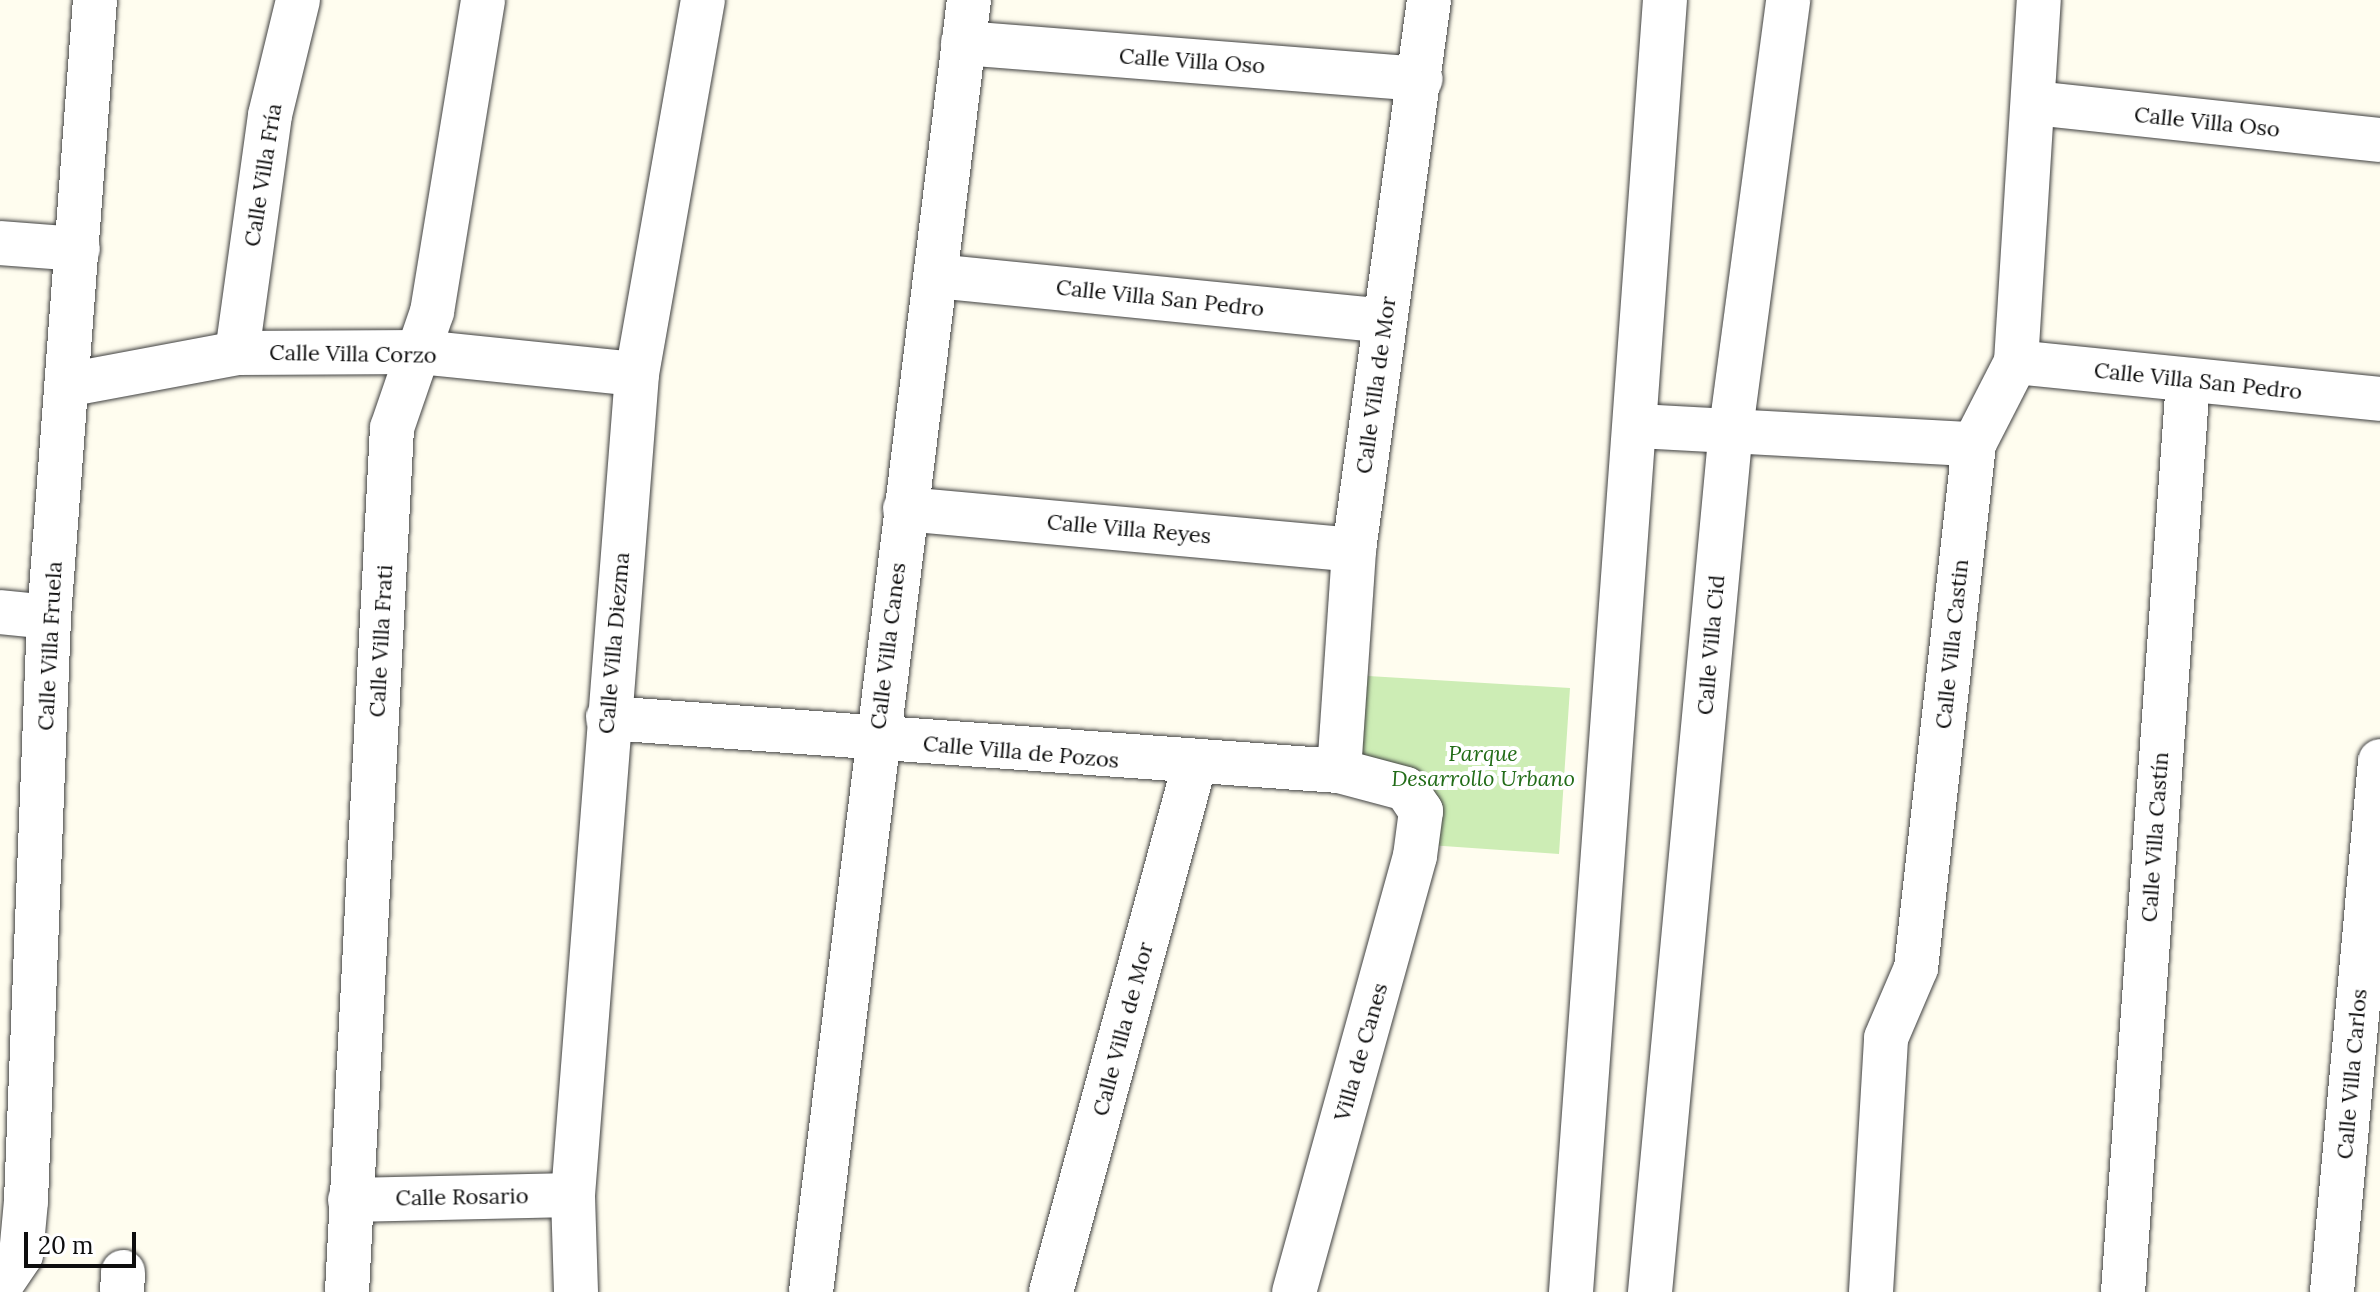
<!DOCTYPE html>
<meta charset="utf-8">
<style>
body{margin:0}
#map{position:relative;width:2380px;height:1292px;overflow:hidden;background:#fffdef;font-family:Lora,serif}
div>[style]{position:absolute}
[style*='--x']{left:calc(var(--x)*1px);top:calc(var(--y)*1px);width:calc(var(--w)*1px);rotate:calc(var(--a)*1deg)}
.green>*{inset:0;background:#cdedb5}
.roads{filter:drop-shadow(0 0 2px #414141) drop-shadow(0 0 2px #414141)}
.minor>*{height:44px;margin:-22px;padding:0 22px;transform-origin:22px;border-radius:22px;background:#fff}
span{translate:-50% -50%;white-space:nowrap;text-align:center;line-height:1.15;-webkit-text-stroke:8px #fff;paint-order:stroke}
.street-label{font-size:22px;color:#0e0e0e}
.park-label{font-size:22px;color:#226c18;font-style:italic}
.scale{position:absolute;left:24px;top:1232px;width:112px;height:36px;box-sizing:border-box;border:4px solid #0e0e0e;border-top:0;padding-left:10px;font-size:24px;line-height:28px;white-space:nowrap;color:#0e0e0e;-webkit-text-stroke:6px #fff;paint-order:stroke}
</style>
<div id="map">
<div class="green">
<i style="clip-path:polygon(1335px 674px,1570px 688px,1559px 854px,1400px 843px,1410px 801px,1319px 789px)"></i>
</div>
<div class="roads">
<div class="minor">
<i style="--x:963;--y:43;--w:459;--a:4.5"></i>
<i style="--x:2034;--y:103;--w:348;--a:6.1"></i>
<i style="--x:0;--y:243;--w:78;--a:4.4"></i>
<i style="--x:936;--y:276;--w:450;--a:5.7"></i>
<i style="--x:237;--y:353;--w:240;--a:-82.1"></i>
<i style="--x:270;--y:115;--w:118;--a:-76.3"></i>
<i style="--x:2016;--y:362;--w:366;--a:5.8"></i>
<i style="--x:72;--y:384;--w:168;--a:-10.6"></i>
<i style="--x:237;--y:353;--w:183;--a:-0.3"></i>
<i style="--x:420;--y:352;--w:218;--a:5.8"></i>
<i style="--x:1637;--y:426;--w:337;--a:3.1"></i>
<i style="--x:905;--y:509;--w:451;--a:5.2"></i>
<i style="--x:0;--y:612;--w:49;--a:5.8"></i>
<i style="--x:608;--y:718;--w:733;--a:4.15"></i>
<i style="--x:1339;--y:771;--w:69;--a:15"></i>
<i style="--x:1406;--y:789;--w:27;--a:56"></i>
<i style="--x:1421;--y:811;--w:45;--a:97.6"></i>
<i style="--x:1415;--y:856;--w:452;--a:105.5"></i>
<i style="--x:1339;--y:771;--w:222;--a:-86.1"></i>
<i style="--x:1354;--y:550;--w:555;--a:-82.23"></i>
<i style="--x:350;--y:1200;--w:223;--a:-1.3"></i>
<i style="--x:0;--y:1286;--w:37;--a:-56"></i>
<i style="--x:21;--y:1255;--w:54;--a:-84.7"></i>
<i style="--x:26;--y:1201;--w:584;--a:-87.74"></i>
<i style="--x:49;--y:617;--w:619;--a:-85.74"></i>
<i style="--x:122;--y:1292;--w:20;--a:-87"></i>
<i style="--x:347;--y:1292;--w:865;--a:-87.02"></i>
<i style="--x:392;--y:428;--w:123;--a:-71"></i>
<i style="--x:432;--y:312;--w:316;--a:-80.7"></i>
<i style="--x:576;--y:1292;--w:97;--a:-91.8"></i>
<i style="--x:573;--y:1195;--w:823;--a:-85.54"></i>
<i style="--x:637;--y:374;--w:380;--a:-80"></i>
<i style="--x:811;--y:1292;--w:1302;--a:-83.03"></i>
<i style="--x:1051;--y:1292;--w:545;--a:-74.79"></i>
<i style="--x:1571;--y:1292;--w:1295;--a:-85.84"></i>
<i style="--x:1650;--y:1292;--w:867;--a:-84.64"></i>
<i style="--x:1731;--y:429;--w:433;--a:-82.4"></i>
<i style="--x:1871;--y:1292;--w:254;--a:-86.6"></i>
<i style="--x:1886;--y:1038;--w:76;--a:-66.8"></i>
<i style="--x:1916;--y:968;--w:527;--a:-83.68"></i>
<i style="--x:1974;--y:444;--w:92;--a:-62.9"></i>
<i style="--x:2016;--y:362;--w:363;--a:-86.4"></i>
<i style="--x:2123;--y:1292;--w:913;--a:-85.92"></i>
<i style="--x:2332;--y:1292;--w:533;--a:-84.83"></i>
</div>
</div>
<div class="street-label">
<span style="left:1192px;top:61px;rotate:4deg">Calle Villa Oso</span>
<span style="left:2207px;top:122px;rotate:6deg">Calle Villa Oso</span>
<span style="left:263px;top:175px;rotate:-81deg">Calle Villa Fría</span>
<span style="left:1160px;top:298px;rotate:6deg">Calle Villa San Pedro</span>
<span style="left:353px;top:354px;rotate:1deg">Calle Villa Corzo</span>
<span style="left:2198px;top:381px;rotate:6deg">Calle Villa San Pedro</span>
<span style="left:1376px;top:385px;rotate:-82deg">Calle Villa de Mor</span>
<span style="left:1129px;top:529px;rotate:5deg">Calle Villa Reyes</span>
<span style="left:381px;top:641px;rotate:-87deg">Calle Villa Frati</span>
<span style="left:614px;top:643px;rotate:-85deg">Calle Villa Diezma</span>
<span style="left:1952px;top:644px;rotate:-84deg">Calle Villa Castin</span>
<span style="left:1711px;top:645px;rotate:-85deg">Calle Villa Cid</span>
<span style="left:50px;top:646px;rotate:-87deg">Calle Villa Fruela</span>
<span style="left:888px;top:646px;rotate:-83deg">Calle Villa Canes</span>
<span style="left:1021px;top:752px;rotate:5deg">Calle Villa de Pozos</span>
<span style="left:2155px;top:837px;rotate:-86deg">Calle Villa Castín</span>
<span style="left:1123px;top:1029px;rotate:-75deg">Calle Villa de Mor</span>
<span style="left:1361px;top:1052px;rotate:-74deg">Villa de Canes</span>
<span style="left:2352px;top:1074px;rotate:-85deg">Calle Villa Carlos</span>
<span style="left:462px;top:1197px;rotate:-1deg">Calle Rosario</span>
</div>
<div class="park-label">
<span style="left:1483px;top:766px">Parque<br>Desarrollo Urbano</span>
</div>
<div class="scale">20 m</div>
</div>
